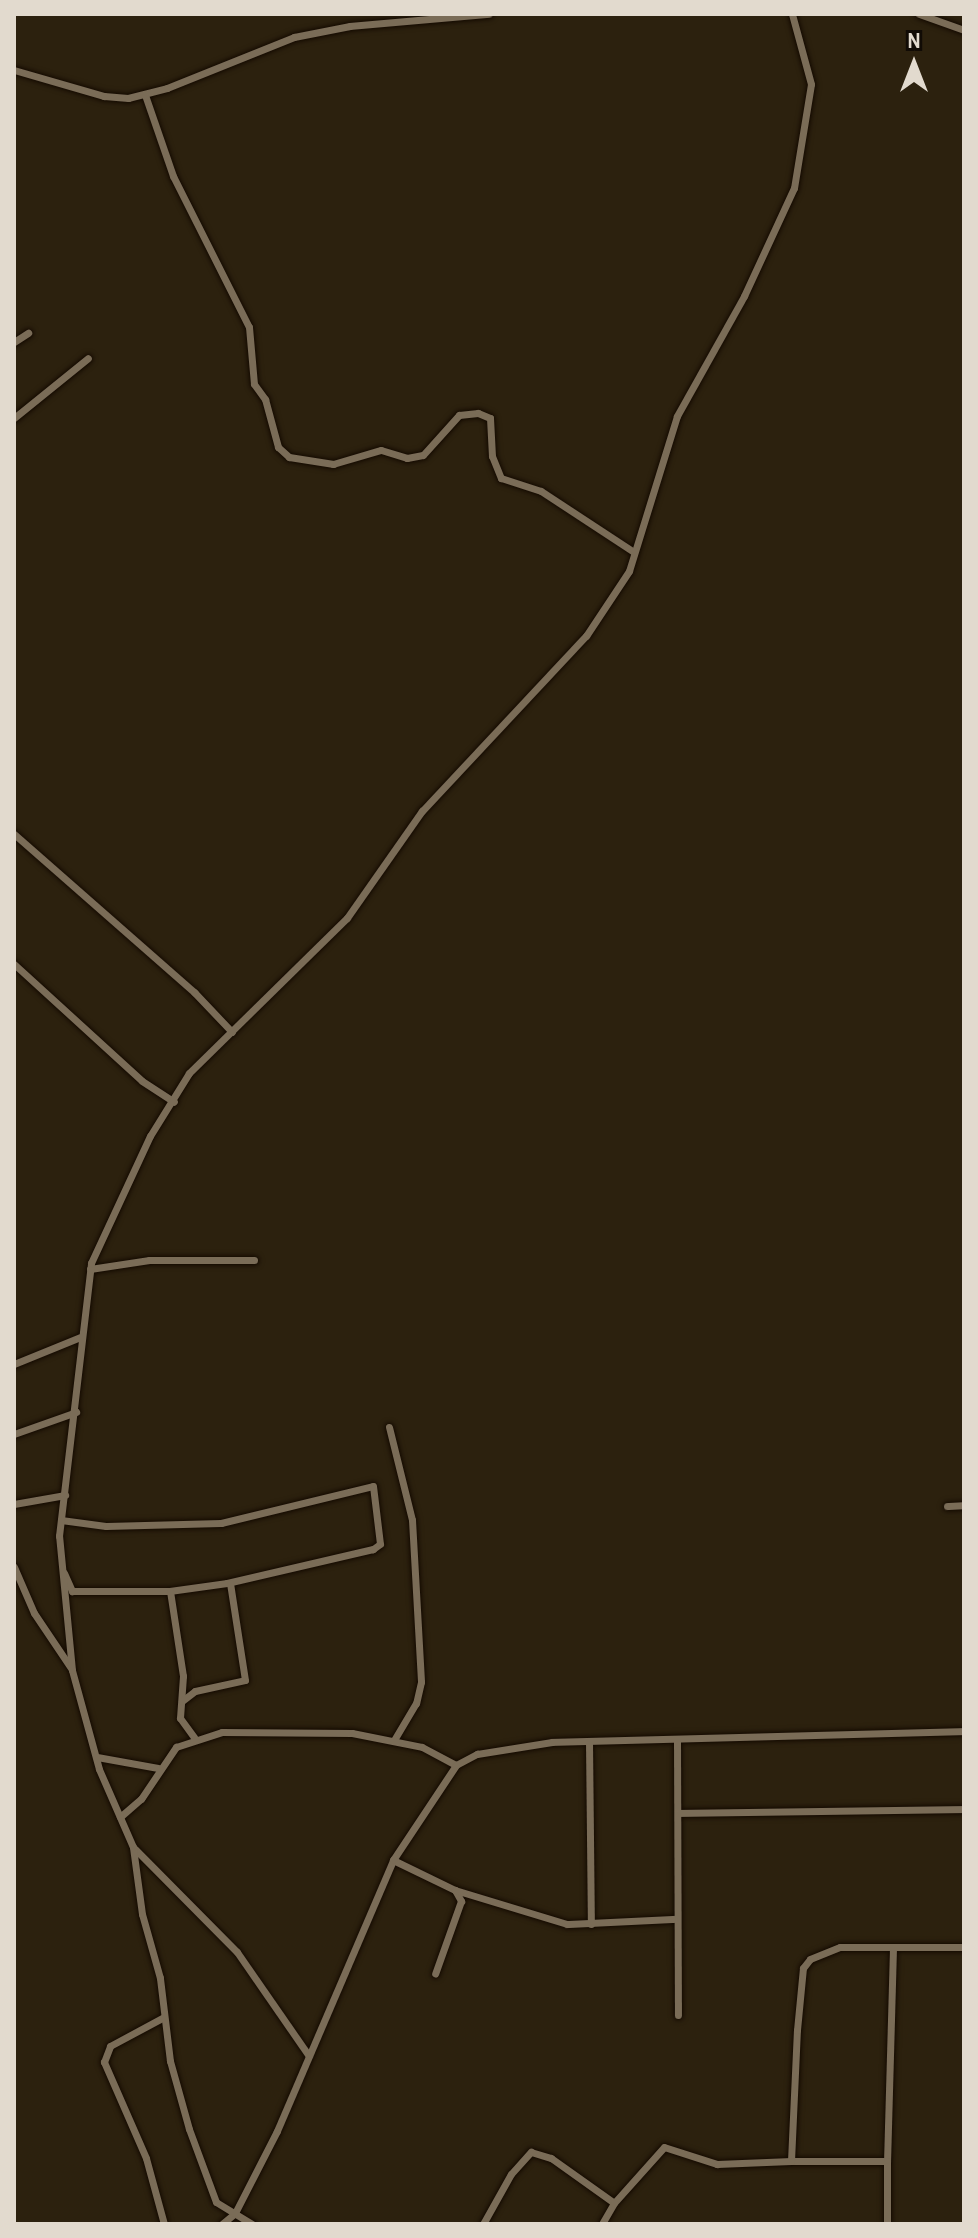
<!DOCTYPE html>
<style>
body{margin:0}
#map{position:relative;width:978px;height:2238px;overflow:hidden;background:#2c210e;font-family:"Archivo Narrow",sans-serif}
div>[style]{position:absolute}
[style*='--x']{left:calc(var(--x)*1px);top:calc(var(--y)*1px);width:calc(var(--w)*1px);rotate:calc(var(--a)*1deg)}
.roads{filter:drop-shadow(0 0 2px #140a00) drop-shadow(0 0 2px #140a00)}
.minor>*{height:7px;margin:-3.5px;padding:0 3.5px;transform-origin:3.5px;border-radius:3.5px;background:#7a6c57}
span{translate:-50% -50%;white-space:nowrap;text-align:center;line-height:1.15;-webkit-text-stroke:7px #110b05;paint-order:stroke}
.frame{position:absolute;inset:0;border:16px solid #e2dace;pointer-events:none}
.north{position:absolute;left:874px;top:24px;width:80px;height:80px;-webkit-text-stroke:6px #110b05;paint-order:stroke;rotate:0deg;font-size:22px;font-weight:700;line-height:32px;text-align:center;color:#e2dace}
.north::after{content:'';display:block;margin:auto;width:28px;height:36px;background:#e2dace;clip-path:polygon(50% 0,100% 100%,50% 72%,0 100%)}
</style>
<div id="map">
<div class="roads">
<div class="minor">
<i style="--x:919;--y:14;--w:48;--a:19.6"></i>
<i style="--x:14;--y:70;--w:94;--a:16.1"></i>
<i style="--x:104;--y:96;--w:24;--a:5"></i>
<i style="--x:128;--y:98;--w:40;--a:-14.4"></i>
<i style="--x:167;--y:88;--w:137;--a:-21.9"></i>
<i style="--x:294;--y:37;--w:57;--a:-11.1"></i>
<i style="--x:350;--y:26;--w:139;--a:-5"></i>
<i style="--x:145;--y:95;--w:86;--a:70.9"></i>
<i style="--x:173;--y:176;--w:169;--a:63.3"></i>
<i style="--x:249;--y:327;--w:57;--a:85"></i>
<i style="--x:254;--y:384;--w:19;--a:54"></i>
<i style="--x:265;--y:399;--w:50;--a:74.8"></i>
<i style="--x:278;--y:447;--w:15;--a:42"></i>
<i style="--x:289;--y:457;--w:45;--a:9"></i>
<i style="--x:333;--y:464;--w:50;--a:-16.3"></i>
<i style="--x:381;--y:450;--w:27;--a:17"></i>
<i style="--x:407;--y:458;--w:16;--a:-11"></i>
<i style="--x:423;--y:455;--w:54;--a:-48"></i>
<i style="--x:459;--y:415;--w:19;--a:-6"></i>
<i style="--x:478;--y:413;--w:13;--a:23"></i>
<i style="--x:490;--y:418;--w:38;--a:87"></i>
<i style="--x:492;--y:456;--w:24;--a:68"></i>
<i style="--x:501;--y:478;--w:42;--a:18"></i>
<i style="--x:541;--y:491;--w:111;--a:33.3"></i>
<i style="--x:14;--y:342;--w:17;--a:-33"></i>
<i style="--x:14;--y:418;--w:95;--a:-39"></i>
<i style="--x:14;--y:834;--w:240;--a:41.3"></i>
<i style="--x:194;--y:992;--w:55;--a:46.5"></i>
<i style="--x:14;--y:964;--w:173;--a:42.4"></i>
<i style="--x:142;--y:1081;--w:38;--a:33"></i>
<i style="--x:90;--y:1269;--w:60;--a:-8.7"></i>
<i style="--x:149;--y:1260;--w:105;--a:0"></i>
<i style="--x:14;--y:1364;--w:71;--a:-22.2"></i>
<i style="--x:389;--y:1427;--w:96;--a:76.1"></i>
<i style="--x:412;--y:1520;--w:162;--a:86.8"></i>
<i style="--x:421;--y:1682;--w:22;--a:103"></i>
<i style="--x:416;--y:1703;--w:43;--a:120.7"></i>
<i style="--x:14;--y:1434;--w:66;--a:-19.5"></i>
<i style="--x:14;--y:1504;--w:52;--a:-10"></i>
<i style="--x:947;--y:1506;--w:17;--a:-3"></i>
<i style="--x:61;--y:1520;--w:45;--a:7.6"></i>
<i style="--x:106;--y:1526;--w:115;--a:-1.5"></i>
<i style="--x:221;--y:1523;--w:156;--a:-13.7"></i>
<i style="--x:373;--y:1486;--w:58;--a:83.1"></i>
<i style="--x:380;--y:1544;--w:9;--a:144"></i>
<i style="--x:373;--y:1549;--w:150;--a:166.9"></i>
<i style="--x:227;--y:1583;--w:58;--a:172"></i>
<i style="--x:14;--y:1567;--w:50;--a:66.5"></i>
<i style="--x:34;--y:1613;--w:66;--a:56.1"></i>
<i style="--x:64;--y:1573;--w:20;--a:66"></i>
<i style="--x:72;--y:1591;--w:98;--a:0"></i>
<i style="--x:170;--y:1591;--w:86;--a:81.3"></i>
<i style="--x:183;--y:1676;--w:42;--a:94.1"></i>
<i style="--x:180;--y:1718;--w:24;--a:54"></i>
<i style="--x:182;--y:1701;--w:16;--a:-38"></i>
<i style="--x:195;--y:1691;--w:51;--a:-12.4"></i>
<i style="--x:245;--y:1680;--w:98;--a:-98.8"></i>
<i style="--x:677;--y:1739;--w:276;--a:89.8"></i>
<i style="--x:589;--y:1742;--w:182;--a:89.4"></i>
<i style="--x:97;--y:1757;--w:62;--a:10.2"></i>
<i style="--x:678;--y:1813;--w:286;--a:-0.8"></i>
<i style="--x:120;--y:1817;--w:28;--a:-41"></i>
<i style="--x:141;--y:1799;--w:63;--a:-56.1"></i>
<i style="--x:176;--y:1747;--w:48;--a:-18.1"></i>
<i style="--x:222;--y:1732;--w:130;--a:0.4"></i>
<i style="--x:352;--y:1733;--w:71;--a:11.3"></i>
<i style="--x:422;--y:1747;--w:38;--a:28"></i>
<i style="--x:135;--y:1849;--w:145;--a:45.3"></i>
<i style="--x:237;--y:1952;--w:126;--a:55.3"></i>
<i style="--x:393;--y:1860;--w:69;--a:25.8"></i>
<i style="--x:455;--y:1890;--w:13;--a:61"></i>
<i style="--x:461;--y:1901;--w:77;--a:109.6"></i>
<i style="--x:455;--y:1890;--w:117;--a:16.9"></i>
<i style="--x:567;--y:1924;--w:107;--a:-2.7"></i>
<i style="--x:893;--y:1948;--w:213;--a:91.6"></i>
<i style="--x:887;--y:2161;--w:96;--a:180"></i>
<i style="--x:791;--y:2161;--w:131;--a:-87.4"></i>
<i style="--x:797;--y:2030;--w:62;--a:-84.5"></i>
<i style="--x:803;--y:1968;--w:11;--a:-52"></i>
<i style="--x:810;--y:1959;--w:32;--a:-22"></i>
<i style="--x:840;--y:1947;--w:124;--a:0"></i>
<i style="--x:887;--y:2161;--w:63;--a:90"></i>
<i style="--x:614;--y:2203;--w:75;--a:-48.2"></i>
<i style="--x:664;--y:2147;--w:56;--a:17.8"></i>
<i style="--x:717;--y:2164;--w:74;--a:-2.3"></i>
<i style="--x:164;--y:2224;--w:68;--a:-105.3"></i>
<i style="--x:146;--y:2158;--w:105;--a:-113.6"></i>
<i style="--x:104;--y:2062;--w:17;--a:-69"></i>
<i style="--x:110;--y:2046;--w:61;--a:-28.2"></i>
<i style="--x:222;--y:2224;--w:17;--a:-40"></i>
<i style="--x:235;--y:2213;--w:92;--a:-62.9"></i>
<i style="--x:277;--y:2131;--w:295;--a:-66.8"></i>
<i style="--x:393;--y:1860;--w:114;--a:-56.4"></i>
<i style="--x:456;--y:1765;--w:24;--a:-28"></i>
<i style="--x:477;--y:1754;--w:76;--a:-9.1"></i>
<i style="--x:552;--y:1742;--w:412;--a:-1.5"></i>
<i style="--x:252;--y:2224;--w:42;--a:-148.6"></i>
<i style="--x:216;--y:2202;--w:78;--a:-110.3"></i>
<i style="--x:189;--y:2129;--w:71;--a:-105.6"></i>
<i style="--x:170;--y:2061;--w:84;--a:-96.9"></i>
<i style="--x:160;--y:1978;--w:66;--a:-105.7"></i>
<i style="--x:142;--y:1914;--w:68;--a:-97.7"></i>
<i style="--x:133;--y:1847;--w:85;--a:-113.6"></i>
<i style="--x:99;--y:1769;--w:103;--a:-105.3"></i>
<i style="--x:72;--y:1670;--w:135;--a:-95.5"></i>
<i style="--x:59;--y:1536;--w:275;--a:-83.3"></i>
<i style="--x:91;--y:1263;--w:140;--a:-65.1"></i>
<i style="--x:150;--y:1136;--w:74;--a:-58.2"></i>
<i style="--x:189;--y:1073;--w:221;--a:-44.5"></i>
<i style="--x:347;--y:918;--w:131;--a:-55"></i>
<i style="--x:422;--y:811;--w:240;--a:-46.9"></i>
<i style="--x:586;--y:636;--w:78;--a:-56.5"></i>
<i style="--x:629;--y:571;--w:162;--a:-72.8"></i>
<i style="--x:677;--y:416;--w:137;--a:-60.8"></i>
<i style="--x:744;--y:296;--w:119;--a:-65.2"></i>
<i style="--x:794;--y:188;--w:105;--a:-80.7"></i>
<i style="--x:811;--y:84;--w:73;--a:-105.2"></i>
<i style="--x:483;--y:2224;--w:57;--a:-60.8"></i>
<i style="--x:511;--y:2174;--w:30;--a:-48"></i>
<i style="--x:531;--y:2152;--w:21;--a:17"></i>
<i style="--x:551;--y:2158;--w:77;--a:35.5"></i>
<i style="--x:614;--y:2203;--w:24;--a:120"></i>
</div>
</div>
<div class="frame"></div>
<div class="north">N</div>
</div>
